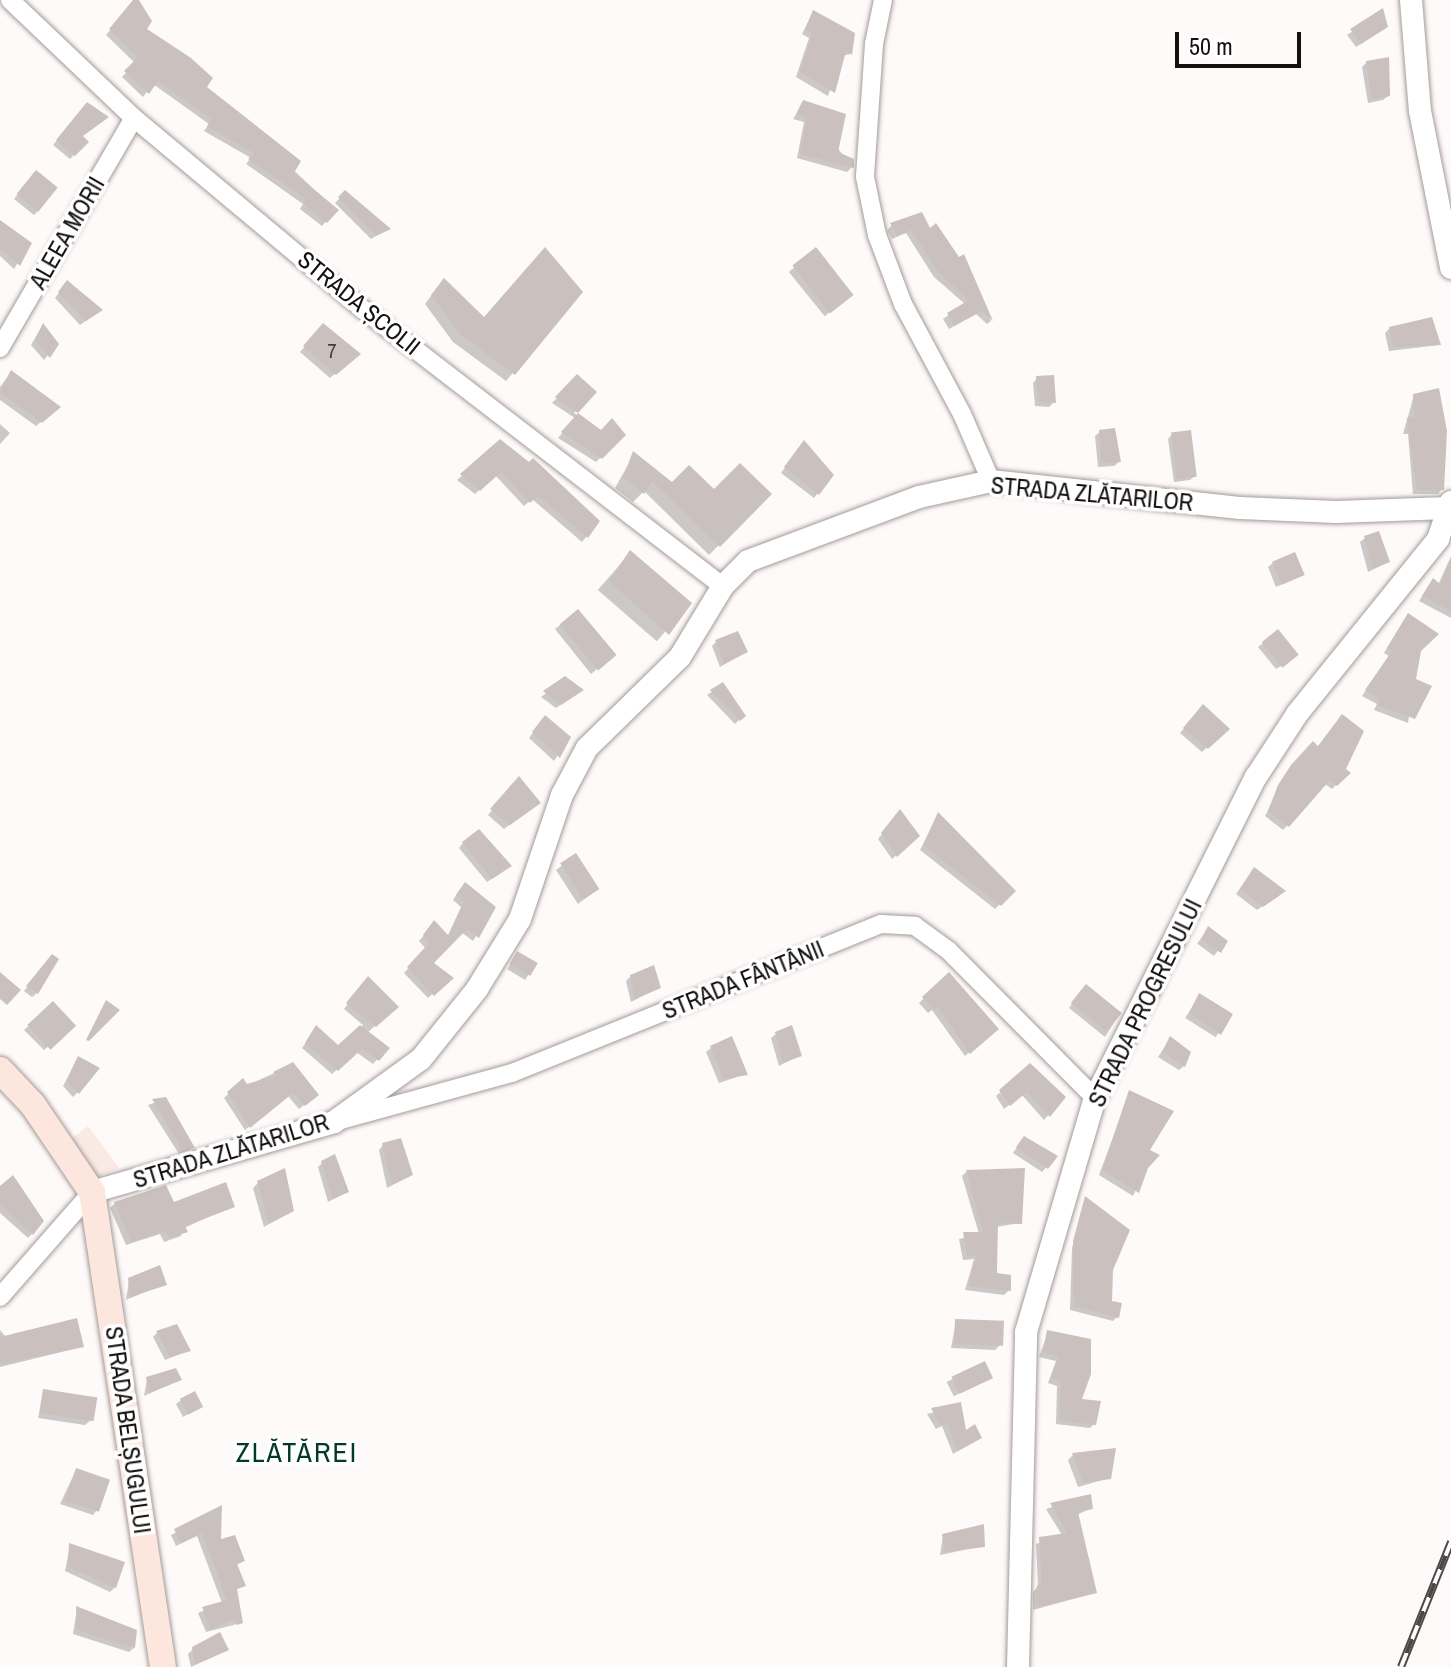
<!DOCTYPE html>
<meta charset="utf-8">
<style>
body{margin:0}
#map{position:relative;width:1451px;height:1667px;overflow:hidden;background:#fefaf9;font-family:"Archivo Narrow",sans-serif}
div>[style]{position:absolute}
[style*='--x']{left:calc(var(--x)*1px);top:calc(var(--y)*1px);width:calc(var(--w)*1px);rotate:calc(var(--a)*1deg)}
.built>*{inset:0;background:#fbe9e4}
.shadow>*{inset:0;background:#0003;transform-origin:0 0}
.building>*{inset:0;background:#cac1be;transform-origin:0 0}
.roads{filter:drop-shadow(0 0 2px #a39b98) drop-shadow(0 0 2px #a39b98)}
.minor>*{height:18px;margin:-9px;padding:0 9px;transform-origin:9px;border-radius:9px;background:#fff}
.tertiary>*{height:22px;margin:-11px;padding:0 11px;transform-origin:11px;border-radius:11px;background:#fff}
.secondary>*{height:26px;margin:-13px;padding:0 13px;transform-origin:13px;border-radius:13px;background:#fde6de}
.rail>*{height:8px;margin-top:-4px;transform-origin:0;background:repeating-linear-gradient(90deg,#fff 0 15px,#4b4847 0 30px);box-sizing:border-box;border-block:2px solid #4b4847}
span{translate:-50% -50%;white-space:nowrap;text-align:center;line-height:1.15;-webkit-text-stroke:7px #fff;paint-order:stroke}
.number-label{font-size:20px;color:#423d3c}
.number-label span{-webkit-text-stroke-width:0}
.street-label{font-size:24px;color:#141110}
.quarter-label{font-size:28px;color:#04392a;letter-spacing:2px}
.scale{position:absolute;left:1175px;top:32px;width:126px;height:36px;box-sizing:border-box;border:4px solid #141110;border-top:0;padding-left:10px;font-size:24px;line-height:28px;white-space:nowrap;color:#141110;-webkit-text-stroke:6px #fff;paint-order:stroke}
</style>
<div id="map">
<div class="built">
<i style="clip-path:polygon(88px 1126px,119px 1168px,97px 1177px,72px 1138px)"></i>
</div>
<div class="shadow">
<i style="clip-path:polygon(136px 0,144px 29px,336px 210px,322px 226px,300px 209px,303px 204px,246px 164px,251px 158px,204px 131px,209px 124px,153px 84px,143px 97px,122px 77px,135px 63px,106px 35px)"></i>
<i style="clip-path:polygon(813px 12px,853px 34px,850px 54px,842px 56px,828px 96px,796px 77px,809px 38px,802px 34px)"></i>
<i style="clip-path:polygon(1382px 12px,1381px 31px,1356px 47px,1347px 35px)"></i>
<i style="clip-path:polygon(1367px 62px,1388px 96px,1383px 100px,1368px 103px,1362px 67px)"></i>
<i style="clip-path:polygon(804px 103px,852px 167px,847px 172px,797px 158px,804px 122px,793px 119px)"></i>
<i style="clip-path:polygon(83px 109px,81px 137px,87px 142px,70px 159px,53px 145px)"></i>
<i style="clip-path:polygon(32px 177px,39px 210px,34px 215px,14px 199px)"></i>
<i style="clip-path:polygon(345px 193px,388px 229px,371px 239px,335px 203px)"></i>
<i style="clip-path:polygon(0 222px,29px 244px,14px 269px,0 256px)"></i>
<i style="clip-path:polygon(892px 225px,929px 231px,958px 260px,963px 257px,991px 321px,987px 324px,976px 314px,949px 329px,943px 319px,965px 304px,934px 277px,906px 233px,892px 239px,887px 230px)"></i>
<i style="left:816px;top:250px;width:57px;height:35px;rotate:51deg"></i>
<i style="clip-path:polygon(63px 287px,100px 311px,80px 325px,55px 298px)"></i>
<i style="clip-path:polygon(437px 288px,484px 319px,581px 292px,506px 381px,453px 342px,425px 304px)"></i>
<i style="clip-path:polygon(42px 326px,57px 344px,44px 360px,31px 345px)"></i>
<i style="clip-path:polygon(1390px 328px,1439px 345px,1389px 351px,1385px 333px)"></i>
<i style="clip-path:polygon(319px 330px,358px 354px,330px 378px,300px 352px)"></i>
<i style="clip-path:polygon(11px 372px,58px 407px,36px 426px,0 400px,0 387px)"></i>
<i style="clip-path:polygon(577px 377px,594px 392px,574px 413px,601px 433px,623px 435px,596px 462px,558px 438px,575px 418px,552px 403px)"></i>
<i style="clip-path:polygon(1037px 378px,1053px 403px,1049px 407px,1035px 406px,1033px 383px)"></i>
<i style="clip-path:polygon(1414px 395px,1442px 489px,1438px 494px,1413px 494px,1408px 434px,1403px 434px)"></i>
<i style="clip-path:polygon(0 424px,10px 433px,0 444px)"></i>
<i style="clip-path:polygon(1100px 432px,1119px 462px,1114px 466px,1098px 467px,1095px 436px)"></i>
<i style="clip-path:polygon(1172px 434px,1195px 476px,1190px 480px,1174px 482px,1168px 439px)"></i>
<i style="clip-path:polygon(500px 442px,598px 522px,582px 542px,532px 499px,524px 506px,495px 475px,475px 494px,457px 480px)"></i>
<i style="clip-path:polygon(800px 447px,818px 493px,814px 498px,781px 473px)"></i>
<i style="clip-path:polygon(634px 454px,672px 485px,769px 494px,709px 555px,644px 491px,633px 502px,615px 488px)"></i>
<i style="clip-path:polygon(1365px 538px,1388px 562px,1368px 572px,1360px 542px)"></i>
<i style="left:630px;top:553px;width:78px;height:49px;rotate:41deg"></i>
<i style="clip-path:polygon(1451px 556px,1451px 618px,1419px 601px,1429px 585px,1438px 585px)"></i>
<i style="clip-path:polygon(1273px 563px,1303px 575px,1276px 587px,1268px 567px)"></i>
<i style="clip-path:polygon(1404px 620px,1419px 651px,1408px 723px,1374px 710px,1377px 704px,1362px 696px,1389px 656px,1384px 653px)"></i>
<i style="clip-path:polygon(560px 625px,609px 659px,591px 674px,555px 629px)"></i>
<i style="clip-path:polygon(1278px 632px,1292px 659px,1276px 669px,1258px 647px)"></i>
<i style="clip-path:polygon(716px 642px,746px 652px,720px 667px,712px 646px)"></i>
<i style="clip-path:polygon(565px 679px,577px 694px,556px 708px,541px 697px)"></i>
<i style="clip-path:polygon(722px 685px,743px 716px,735px 724px,707px 695px)"></i>
<i style="clip-path:polygon(1199px 711px,1227px 729px,1202px 752px,1180px 733px)"></i>
<i style="clip-path:polygon(541px 722px,569px 738px,554px 761px,529px 738px)"></i>
<i style="clip-path:polygon(1343px 769px,1348px 773px,1332px 789px,1325px 784px,1283px 830px,1265px 816px,1287px 772px)"></i>
<i style="clip-path:polygon(519px 779px,534px 807px,504px 829px,488px 815px)"></i>
<i style="clip-path:polygon(938px 815px,1013px 891px,995px 909px,920px 850px)"></i>
<i style="clip-path:polygon(896px 816px,918px 836px,892px 859px,878px 839px)"></i>
<i style="clip-path:polygon(463px 843px,505px 870px,487px 882px,459px 848px)"></i>
<i style="clip-path:polygon(575px 856px,592px 893px,578px 904px,556px 870px)"></i>
<i style="clip-path:polygon(1250px 874px,1279px 895px,1257px 910px,1236px 894px)"></i>
<i style="clip-path:polygon(460px 889px,493px 908px,473px 941px,461px 932px,431px 964px,451px 978px,428px 998px,404px 973px,426px 949px,419px 941px,430px 928px,447px 937px,461px 907px,453px 900px)"></i>
<i style="left:1208px;top:929px;width:21px;height:18px;rotate:37deg"></i>
<i style="left:517px;top:953px;width:21px;height:19px;rotate:31deg"></i>
<i style="clip-path:polygon(48px 962px,37px 993px,32px 997px,24px 991px)"></i>
<i style="clip-path:polygon(948px 975px,996px 1029px,965px 1056px,932px 1010px,928px 1013px,919px 1003px)"></i>
<i style="clip-path:polygon(631px 976px,658px 988px,631px 1002px,626px 981px)"></i>
<i style="clip-path:polygon(364px 983px,396px 1007px,367px 1033px,387px 1048px,373px 1064px,356px 1052px,332px 1074px,302px 1048px,316px 1028px,338px 1047px,363px 1025px,344px 1009px)"></i>
<i style="clip-path:polygon(1081px 991px,1120px 1013px,1105px 1037px,1069px 1008px)"></i>
<i style="left:1199px;top:996px;width:36px;height:26px;rotate:32deg"></i>
<i style="clip-path:polygon(53px 1004px,69px 1030px,44px 1050px,24px 1030px)"></i>
<i style="clip-path:polygon(776px 1034px,800px 1055px,779px 1066px,771px 1038px)"></i>
<i style="clip-path:polygon(1170px 1039px,1184px 1066px,1179px 1070px,1158px 1057px)"></i>
<i style="clip-path:polygon(711px 1048px,746px 1074px,719px 1083px,706px 1052px)"></i>
<i style="clip-path:polygon(79px 1058px,78px 1092px,73px 1097px,63px 1086px)"></i>
<i style="clip-path:polygon(292px 1065px,312px 1099px,299px 1109px,288px 1096px,245px 1130px,224px 1098px,242px 1081px,246px 1086px)"></i>
<i style="clip-path:polygon(1030px 1066px,1063px 1098px,1044px 1120px,1022px 1095px,1004px 1109px,996px 1096px)"></i>
<i style="clip-path:polygon(1130px 1092px,1147px 1151px,1147px 1167px,1133px 1196px,1099px 1175px)"></i>
<i style="clip-path:polygon(165px 1099px,193px 1147px,188px 1152px,179px 1154px,148px 1105px)"></i>
<i style="clip-path:polygon(1020px 1143px,1055px 1157px,1042px 1172px,1013px 1153px)"></i>
<i style="clip-path:polygon(383px 1145px,411px 1175px,387px 1188px,379px 1150px)"></i>
<i style="clip-path:polygon(323px 1162px,347px 1192px,328px 1202px,318px 1167px)"></i>
<i style="clip-path:polygon(966px 1172px,1020px 1223px,996px 1227px,995px 1274px,1009px 1290px,1004px 1295px,965px 1290px,974px 1259px,963px 1260px,959px 1239px,979px 1234px,962px 1176px)"></i>
<i style="clip-path:polygon(258px 1183px,292px 1210px,264px 1227px,253px 1188px)"></i>
<i style="clip-path:polygon(0 1189px,32px 1234px,28px 1238px,0 1213px)"></i>
<i style="clip-path:polygon(1086px 1199px,1111px 1269px,1109px 1303px,1117px 1317px,1113px 1321px,1070px 1310px,1072px 1248px)"></i>
<i style="clip-path:polygon(115px 1203px,173px 1204px,233px 1206px,184px 1228px,181px 1236px,164px 1242px,160px 1234px,126px 1245px,110px 1208px)"></i>
<i style="clip-path:polygon(129px 1280px,164px 1284px,126px 1300px)"></i>
<i style="clip-path:polygon(956px 1321px,1000px 1345px,995px 1350px,951px 1348px)"></i>
<i style="clip-path:polygon(0 1330px,6px 1337px,82px 1347px,0 1367px)"></i>
<i style="clip-path:polygon(1048px 1332px,1094px 1424px,1090px 1428px,1056px 1424px,1057px 1386px,1048px 1383px,1056px 1361px,1039px 1357px)"></i>
<i style="clip-path:polygon(157px 1333px,188px 1351px,165px 1360px,153px 1337px)"></i>
<i style="left:984px;top:1363px;width:16px;height:42px;rotate:63deg"></i>
<i style="clip-path:polygon(147px 1379px,179px 1380px,144px 1396px)"></i>
<i style="clip-path:polygon(44px 1392px,90px 1421px,85px 1425px,38px 1418px)"></i>
<i style="clip-path:polygon(181px 1400px,201px 1407px,183px 1417px,176px 1404px)"></i>
<i style="clip-path:polygon(960px 1405px,965px 1433px,980px 1438px,953px 1454px,942px 1426px,936px 1429px,927px 1414px)"></i>
<i style="clip-path:polygon(1073px 1455px,1109px 1478px,1078px 1487px,1068px 1460px)"></i>
<i style="clip-path:polygon(76px 1470px,97px 1510px,93px 1515px,60px 1504px)"></i>
<i style="clip-path:polygon(1089px 1496px,1091px 1508px,1077px 1515px,1095px 1593px,1033px 1610px,1033px 1592px,1038px 1586px,1036px 1544px,1062px 1535px,1046px 1509px)"></i>
<i style="clip-path:polygon(220px 1508px,219px 1542px,243px 1561px,235px 1566px,243px 1585px,235px 1591px,241px 1623px,206px 1632px,198px 1613px,222px 1603px,197px 1536px,176px 1546px,171px 1535px)"></i>
<i style="clip-path:polygon(943px 1536px,983px 1546px,940px 1555px)"></i>
<i style="clip-path:polygon(70px 1545px,115px 1587px,110px 1592px,65px 1571px)"></i>
<i style="clip-path:polygon(77px 1608px,134px 1648px,129px 1652px,73px 1634px)"></i>
<i style="clip-path:polygon(193px 1649px,227px 1649px,191px 1667px,188px 1654px)"></i>
</div>
<div class="building">
<i style="clip-path:polygon(133px 0,139px 0,152px 21px,147px 29px,191px 58px,213px 78px,207px 87px,301px 161px,294px 173px,339px 210px,327px 223px,303px 204px,306px 199px,248px 159px,254px 153px,207px 126px,212px 119px,158px 81px,149px 94px,124px 71px,138px 57px,109px 29px)"></i>
<i style="clip-path:polygon(1383px 8px,1388px 27px,1361px 44px,1350px 29px)"></i>
<i style="clip-path:polygon(813px 10px,855px 33px,852px 55px,846px 51px,835px 93px,800px 72px,812px 33px,805px 29px)"></i>
<i style="clip-path:polygon(1389px 57px,1390px 96px,1372px 100px,1366px 61px)"></i>
<i style="clip-path:polygon(803px 100px,846px 114px,838px 152px,854px 159px,854px 168px,800px 154px,807px 118px,796px 114px)"></i>
<i style="clip-path:polygon(87px 102px,109px 117px,83px 136px,89px 142px,75px 156px,56px 140px)"></i>
<i style="left:36px;top:170px;width:28px;height:31px;rotate:39deg"></i>
<i style="clip-path:polygon(345px 190px,391px 229px,376px 236px,338px 197px)"></i>
<i style="clip-path:polygon(922px 212px,930px 228px,936px 223px,959px 257px,964px 254px,993px 321px,982px 311px,954px 326px,947px 313px,969px 300px,939px 273px,911px 230px,897px 236px,890px 223px)"></i>
<i style="clip-path:polygon(0 220px,32px 243px,20px 266px,0 248px)"></i>
<i style="clip-path:polygon(545px 247px,583px 292px,515px 375px,461px 335px,431px 295px,444px 278px,484px 317px)"></i>
<i style="left:816px;top:247px;width:61px;height:30px;rotate:52deg"></i>
<i style="clip-path:polygon(67px 280px,103px 310px,86px 321px,58px 292px)"></i>
<i style="clip-path:polygon(1432px 317px,1441px 345px,1393px 347px,1389px 327px)"></i>
<i style="clip-path:polygon(43px 323px,59px 344px,50px 358px,35px 340px)"></i>
<i style="clip-path:polygon(323px 323px,361px 354px,336px 375px,303px 346px)"></i>
<i style="clip-path:polygon(11px 370px,61px 407px,42px 423px,0 392px)"></i>
<i style="clip-path:polygon(577px 374px,597px 392px,578px 413px,555px 397px)"></i>
<i style="clip-path:polygon(1054px 375px,1056px 403px,1039px 402px,1036px 376px)"></i>
<i style="clip-path:polygon(1439px 388px,1447px 431px,1444px 490px,1417px 490px,1407px 418px,1414px 417px,1413px 394px)"></i>
<i style="clip-path:polygon(578px 413px,601px 430px,612px 418px,626px 435px,602px 459px,561px 432px)"></i>
<i style="clip-path:polygon(1115px 428px,1121px 462px,1101px 463px,1099px 430px)"></i>
<i style="left:1191px;top:430px;width:47px;height:20px;rotate:83deg"></i>
<i style="clip-path:polygon(500px 439px,529px 462px,533px 458px,600px 521px,588px 538px,538px 496px,530px 503px,501px 472px,480px 491px,460px 474px)"></i>
<i style="clip-path:polygon(804px 440px,834px 475px,819px 495px,784px 467px)"></i>
<i style="clip-path:polygon(633px 451px,672px 482px,689px 465px,714px 489px,740px 463px,772px 494px,720px 547px,652px 481px,644px 494px,623px 478px)"></i>
<i style="clip-path:polygon(1379px 531px,1390px 562px,1373px 569px,1364px 536px)"></i>
<i style="clip-path:polygon(630px 550px,692px 603px,669px 635px,609px 581px)"></i>
<i style="left:1295px;top:552px;width:25px;height:25px;rotate:67deg"></i>
<i style="clip-path:polygon(1451px 559px,1451px 611px,1422px 596px,1433px 578px,1440px 584px)"></i>
<i style="left:578px;top:609px;width:60px;height:24px;rotate:50deg"></i>
<i style="clip-path:polygon(1408px 613px,1439px 634px,1421px 651px,1416px 679px,1432px 686px,1415px 719px,1377px 705px,1380px 699px,1365px 690px,1392px 651px,1387px 648px)"></i>
<i style="left:1278px;top:629px;width:33px;height:21px;rotate:51deg"></i>
<i style="clip-path:polygon(738px 631px,748px 652px,724px 664px,715px 640px)"></i>
<i style="clip-path:polygon(565px 676px,584px 690px,561px 705px,543px 691px)"></i>
<i style="clip-path:polygon(723px 682px,746px 716px,740px 721px,710px 690px)"></i>
<i style="clip-path:polygon(1203px 704px,1230px 729px,1208px 749px,1183px 728px)"></i>
<i style="clip-path:polygon(1342px 714px,1364px 731px,1346px 769px,1351px 773px,1337px 786px,1330px 780px,1289px 827px,1268px 811px,1278px 785px,1291px 765px,1313px 741px,1318px 746px)"></i>
<i style="clip-path:polygon(545px 715px,571px 737px,560px 758px,532px 732px)"></i>
<i style="clip-path:polygon(519px 776px,541px 803px,510px 825px,490px 809px)"></i>
<i style="clip-path:polygon(900px 809px,920px 836px,897px 857px,881px 833px)"></i>
<i style="clip-path:polygon(938px 812px,1016px 891px,1001px 906px,923px 845px)"></i>
<i style="clip-path:polygon(479px 829px,512px 866px,492px 879px,462px 842px)"></i>
<i style="left:576px;top:853px;width:43px;height:19px;rotate:57deg"></i>
<i style="clip-path:polygon(1254px 867px,1286px 891px,1263px 907px,1240px 889px)"></i>
<i style="clip-path:polygon(465px 882px,496px 907px,479px 938px,467px 929px,434px 963px,454px 978px,434px 996px,407px 967px,429px 943px,423px 935px,434px 920px,449px 936px,464px 902px,456px 895px)"></i>
<i style="clip-path:polygon(1208px 926px,1228px 941px,1221px 953px,1201px 939px)"></i>
<i style="left:517px;top:951px;width:24px;height:15px;rotate:30deg"></i>
<i style="clip-path:polygon(52px 954px,59px 959px,38px 994px,26px 986px)"></i>
<i style="clip-path:polygon(654px 965px,661px 988px,635px 999px,630px 975px)"></i>
<i style="clip-path:polygon(0 972px,21px 990px,7px 1005px,0 999px)"></i>
<i style="clip-path:polygon(949px 972px,999px 1029px,970px 1054px,938px 1007px,934px 1010px,922px 997px)"></i>
<i style="clip-path:polygon(368px 976px,399px 1007px,376px 1027px,346px 1003px)"></i>
<i style="left:1086px;top:984px;width:46px;height:24px;rotate:39deg"></i>
<i style="clip-path:polygon(1199px 993px,1233px 1014px,1221px 1035px,1189px 1013px)"></i>
<i style="clip-path:polygon(106px 1000px,120px 1010px,89px 1041px,86px 1040px)"></i>
<i style="left:53px;top:1001px;width:34px;height:35px;rotate:47deg"></i>
<i style="clip-path:polygon(316px 1025px,338px 1045px,360px 1025px,390px 1048px,379px 1061px,362px 1049px,338px 1071px,305px 1043px)"></i>
<i style="clip-path:polygon(792px 1025px,802px 1056px,783px 1063px,775px 1032px)"></i>
<i style="clip-path:polygon(732px 1036px,748px 1075px,723px 1079px,710px 1046px)"></i>
<i style="clip-path:polygon(1170px 1036px,1191px 1052px,1185px 1067px,1162px 1052px)"></i>
<i style="clip-path:polygon(78px 1056px,100px 1068px,79px 1094px,66px 1081px)"></i>
<i style="clip-path:polygon(293px 1062px,319px 1095px,305px 1106px,293px 1093px,250px 1128px,227px 1092px,243px 1078px,247px 1084px,277px 1075px,273px 1072px)"></i>
<i style="clip-path:polygon(1030px 1063px,1066px 1097px,1050px 1117px,1027px 1092px,1010px 1106px,999px 1090px)"></i>
<i style="clip-path:polygon(1129px 1090px,1174px 1111px,1150px 1150px,1160px 1155px,1148px 1168px,1139px 1193px,1102px 1170px)"></i>
<i style="clip-path:polygon(166px 1097px,195px 1148px,183px 1151px,152px 1099px)"></i>
<i style="clip-path:polygon(1024px 1136px,1058px 1156px,1048px 1169px,1016px 1147px)"></i>
<i style="clip-path:polygon(401px 1138px,413px 1175px,392px 1185px,382px 1143px)"></i>
<i style="clip-path:polygon(335px 1154px,349px 1192px,333px 1199px,321px 1161px)"></i>
<i style="clip-path:polygon(285px 1168px,294px 1211px,269px 1224px,257px 1181px)"></i>
<i style="clip-path:polygon(1025px 1168px,1022px 1224px,998px 1223px,997px 1273px,1011px 1275px,1011px 1291px,968px 1286px,977px 1255px,967px 1256px,963px 1232px,983px 1232px,966px 1170px)"></i>
<i style="clip-path:polygon(13px 1175px,44px 1221px,33px 1235px,0 1204px,0 1186px)"></i>
<i style="clip-path:polygon(226px 1182px,235px 1207px,185px 1226px,188px 1232px,169px 1238px,165px 1231px,131px 1242px,114px 1202px,166px 1185px,174px 1202px)"></i>
<i style="clip-path:polygon(1085px 1196px,1130px 1230px,1113px 1270px,1112px 1301px,1122px 1303px,1119px 1318px,1074px 1306px,1073px 1241px)"></i>
<i style="clip-path:polygon(160px 1265px,167px 1285px,130px 1297px,128px 1278px)"></i>
<i style="clip-path:polygon(77px 1318px,84px 1347px,0 1364px,0 1337px)"></i>
<i style="left:955px;top:1319px;width:49px;height:25px;rotate:2deg"></i>
<i style="clip-path:polygon(177px 1324px,191px 1351px,170px 1357px,156px 1331px)"></i>
<i style="clip-path:polygon(1047px 1330px,1091px 1339px,1091px 1374px,1082px 1399px,1101px 1401px,1096px 1425px,1059px 1420px,1061px 1381px,1051px 1378px,1059px 1356px,1043px 1352px)"></i>
<i style="left:985px;top:1361px;width:19px;height:37px;rotate:65deg"></i>
<i style="clip-path:polygon(176px 1368px,182px 1380px,149px 1393px,146px 1377px)"></i>
<i style="left:43px;top:1389px;width:55px;height:24px;rotate:9deg"></i>
<i style="left:195px;top:1391px;width:18px;height:17px;rotate:63deg"></i>
<i style="clip-path:polygon(961px 1402px,966px 1430px,975px 1424px,982px 1438px,958px 1451px,947px 1423px,941px 1426px,931px 1408px)"></i>
<i style="clip-path:polygon(1116px 1448px,1111px 1479px,1083px 1483px,1072px 1453px)"></i>
<i style="left:76px;top:1468px;width:36px;height:34px;rotate:19deg"></i>
<i style="clip-path:polygon(1091px 1494px,1093px 1509px,1078px 1512px,1097px 1593px,1037px 1607px,1037px 1585px,1042px 1584px,1039px 1537px,1067px 1533px,1050px 1503px)"></i>
<i style="clip-path:polygon(222px 1505px,221px 1539px,235px 1535px,245px 1561px,237px 1564px,246px 1586px,237px 1589px,243px 1623px,237px 1625px,235px 1619px,211px 1629px,202px 1607px,227px 1600px,202px 1533px,181px 1543px,174px 1529px)"></i>
<i style="clip-path:polygon(984px 1524px,985px 1547px,944px 1552px,942px 1534px)"></i>
<i style="clip-path:polygon(69px 1543px,125px 1562px,116px 1588px,68px 1567px)"></i>
<i style="clip-path:polygon(76px 1606px,137px 1630px,135px 1648px,77px 1630px)"></i>
<i style="clip-path:polygon(220px 1632px,229px 1650px,195px 1665px,192px 1647px)"></i>
</div>
<div class="roads">
<div class="minor">
<i style="--x:10;--y:0;--w:171;--a:43.6"></i>
<i style="--x:134;--y:118;--w:300;--a:39.9"></i>
<i style="--x:364;--y:310;--w:453;--a:37.6"></i>
<i style="--x:883;--y:0;--w:45;--a:101.6"></i>
<i style="--x:874;--y:44;--w:133;--a:93.9"></i>
<i style="--x:865;--y:177;--w:59;--a:78.3"></i>
<i style="--x:877;--y:235;--w:74;--a:69.4"></i>
<i style="--x:903;--y:304;--w:125;--a:61.8"></i>
<i style="--x:962;--y:414;--w:73;--a:66.6"></i>
<i style="--x:0;--y:348;--w:266;--a:-59.8"></i>
<i style="--x:341;--y:1120;--w:177;--a:-15.4"></i>
<i style="--x:512;--y:1073;--w:398;--a:-22"></i>
<i style="--x:881;--y:924;--w:34;--a:3"></i>
<i style="--x:915;--y:926;--w:42;--a:36.3"></i>
<i style="--x:949;--y:951;--w:207;--a:45.2"></i>
<i style="--x:0;--y:1297;--w:140;--a:-48.8"></i>
</div>
<div class="tertiary">
<i style="--x:1411;--y:0;--w:111;--a:85.4"></i>
<i style="--x:1420;--y:111;--w:160;--a:78.8"></i>
<i style="--x:92;--y:1192;--w:252;--a:-16.1"></i>
<i style="--x:334;--y:1122;--w:107;--a:-35.9"></i>
<i style="--x:421;--y:1059;--w:90;--a:-51.3"></i>
<i style="--x:477;--y:989;--w:82;--a:-58.4"></i>
<i style="--x:520;--y:919;--w:131;--a:-71.3"></i>
<i style="--x:562;--y:795;--w:53;--a:-62"></i>
<i style="--x:587;--y:748;--w:130;--a:-44.4"></i>
<i style="--x:680;--y:657;--w:83;--a:-58.8"></i>
<i style="--x:723;--y:586;--w:35;--a:-45"></i>
<i style="--x:748;--y:561;--w:183;--a:-20.5"></i>
<i style="--x:919;--y:497;--w:74;--a:-12.5"></i>
<i style="--x:991;--y:481;--w:250;--a:6.2"></i>
<i style="--x:1240;--y:508;--w:96;--a:2.4"></i>
<i style="--x:1336;--y:512;--w:112;--a:-2"></i>
<i style="--x:1018;--y:1667;--w:335;--a:-88.6"></i>
<i style="--x:1026;--y:1332;--w:244;--a:-73.6"></i>
<i style="--x:1095;--y:1098;--w:359;--a:-63.4"></i>
<i style="--x:1256;--y:777;--w:75;--a:-56.9"></i>
<i style="--x:1297;--y:714;--w:225;--a:-51.1"></i>
<i style="--x:1438;--y:539;--w:39;--a:-71"></i>
</div>
<div class="secondary">
<i style="--x:0;--y:1070;--w:48;--a:46.7"></i>
<i style="--x:33;--y:1105;--w:105;--a:55.9"></i>
<i style="--x:92;--y:1192;--w:480;--a:81.5"></i>
</div>
</div>
<div class="rail">
<i style="--x:1401;--y:1667;--w:135;--a:-68.2"></i>
</div>
<div class="number-label">
<span style="left:332px;top:350px">7</span>
</div>
<div class="street-label">
<span style="left:67px;top:233px;rotate:-60deg">ALEEA MORII</span>
<span style="left:359px;top:303px;rotate:39deg">STRADA ȘCOLII</span>
<span style="left:1092px;top:494px;rotate:5deg">STRADA ZLĂTARILOR</span>
<span style="left:743px;top:980px;rotate:-22deg">STRADA FÂNTÂNII</span>
<span style="left:1145px;top:1003px;rotate:-64deg">STRADA PROGRESULUI</span>
<span style="left:231px;top:1151px;rotate:-17deg">STRADA ZLĂTARILOR</span>
<span style="left:128px;top:1430px;rotate:82deg">STRADA BELȘUGULUI</span>
</div>
<div class="quarter-label">
<span style="left:297px;top:1452px">ZLĂTĂREI</span>
</div>
<div class="scale">50 m</div>
</div>
